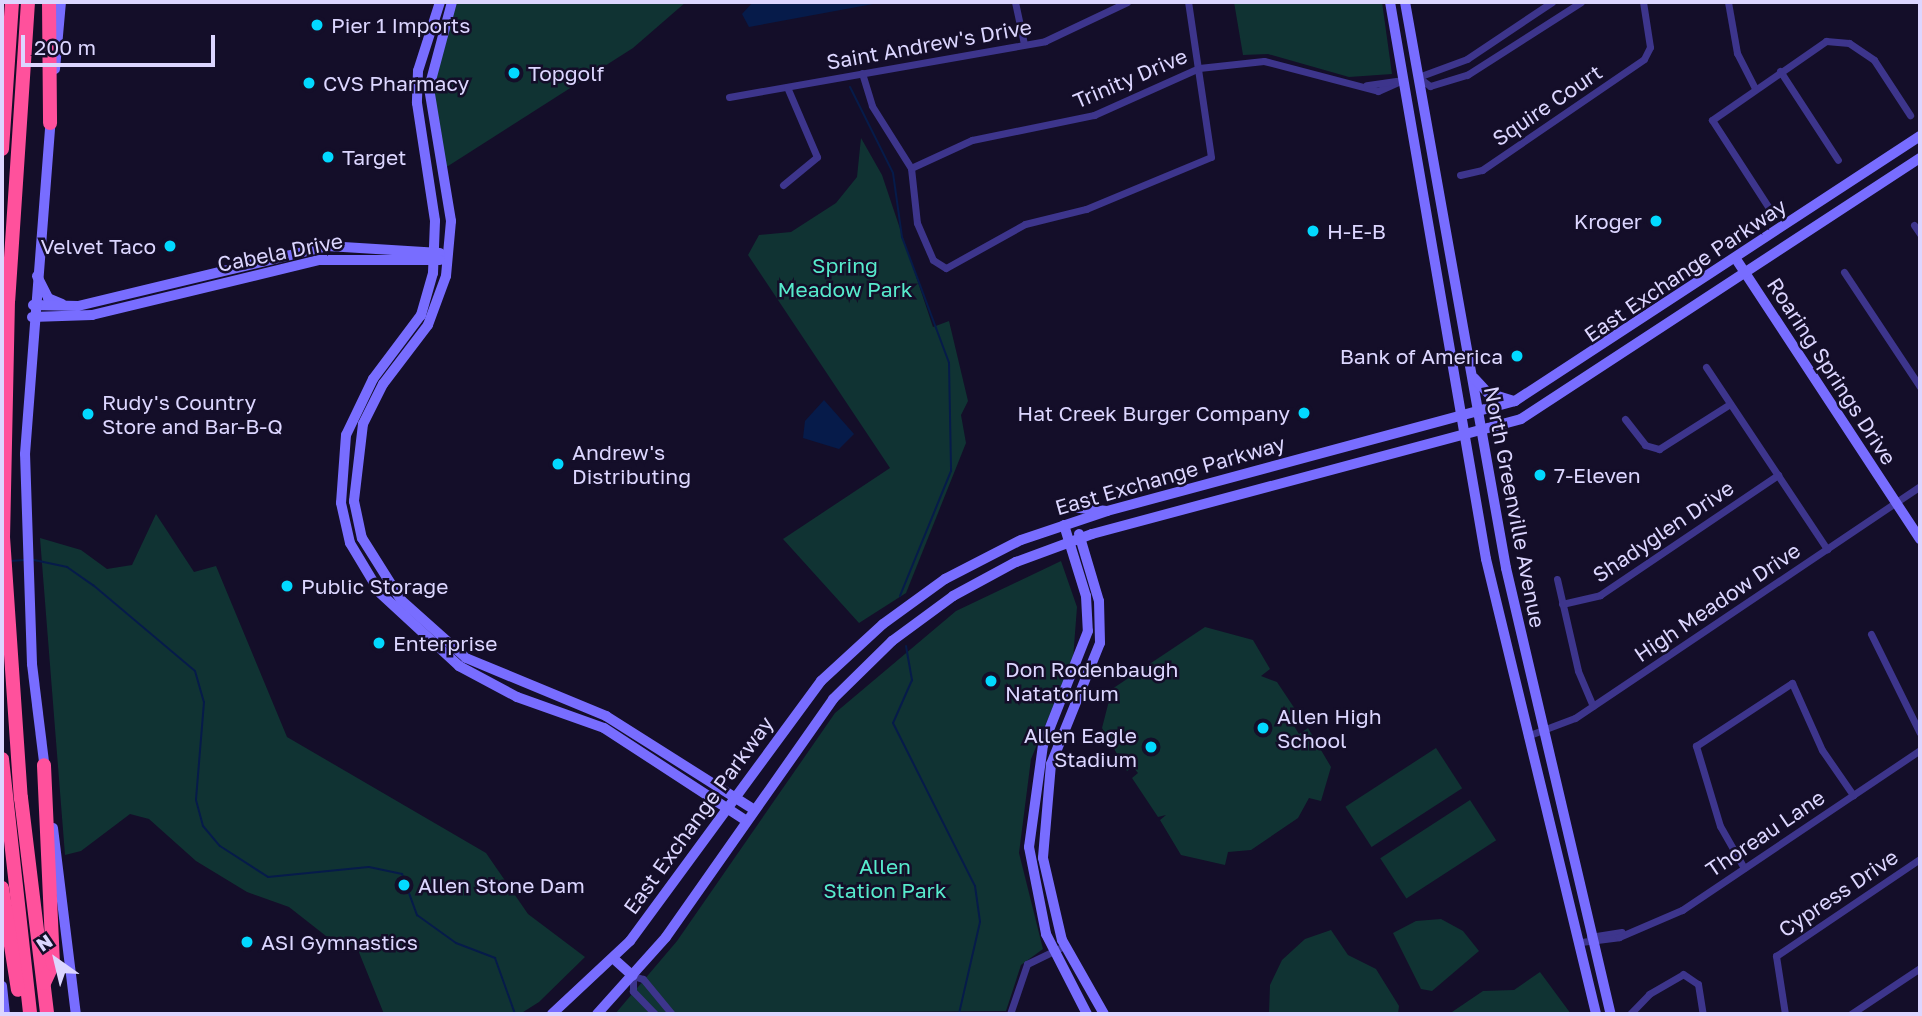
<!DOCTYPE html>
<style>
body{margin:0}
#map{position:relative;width:1922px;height:1016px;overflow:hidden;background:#140e29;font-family:"Golos Text",sans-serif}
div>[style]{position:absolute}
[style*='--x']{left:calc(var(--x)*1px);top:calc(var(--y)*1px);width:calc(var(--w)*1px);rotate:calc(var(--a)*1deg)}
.green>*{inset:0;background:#103333;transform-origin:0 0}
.water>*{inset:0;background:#061b4a}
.stream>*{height:2px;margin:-1px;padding:0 1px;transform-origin:1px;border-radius:1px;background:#061b4a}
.street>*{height:7px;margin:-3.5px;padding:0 3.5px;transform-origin:3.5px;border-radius:3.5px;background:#3d358c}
.secondary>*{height:10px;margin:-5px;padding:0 5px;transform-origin:5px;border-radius:5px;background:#786dff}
.highway>*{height:14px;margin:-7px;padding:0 7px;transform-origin:7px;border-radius:7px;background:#ff519c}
.dots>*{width:19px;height:19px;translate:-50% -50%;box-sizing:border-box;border:4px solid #140e29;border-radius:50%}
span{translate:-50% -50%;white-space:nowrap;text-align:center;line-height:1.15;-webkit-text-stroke:5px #140e29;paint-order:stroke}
.poi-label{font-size:21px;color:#dcd6ff}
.left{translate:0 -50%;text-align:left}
.right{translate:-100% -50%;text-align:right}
.street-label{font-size:21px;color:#dcd6ff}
.park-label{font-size:21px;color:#57eacc}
.frame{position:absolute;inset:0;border:4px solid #dcd6ff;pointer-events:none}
.north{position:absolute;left:21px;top:925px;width:70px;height:70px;-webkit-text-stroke:5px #140e29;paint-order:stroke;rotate:326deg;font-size:19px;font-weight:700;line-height:28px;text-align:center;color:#dcd6ff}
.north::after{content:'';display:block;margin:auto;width:24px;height:32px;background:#dcd6ff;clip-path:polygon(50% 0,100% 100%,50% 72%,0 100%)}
.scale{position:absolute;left:21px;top:35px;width:194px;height:32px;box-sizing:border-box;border:4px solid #dcd6ff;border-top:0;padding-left:9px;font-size:21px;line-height:24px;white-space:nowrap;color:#dcd6ff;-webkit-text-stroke:5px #140e29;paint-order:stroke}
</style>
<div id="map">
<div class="green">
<i style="clip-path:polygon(457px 2px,686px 2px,633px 48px,445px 168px,433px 89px)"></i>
<i style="clip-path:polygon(1234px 2px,1382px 2px,1392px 74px,1349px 77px,1268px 54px,1243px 55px)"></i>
<i style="clip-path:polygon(861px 138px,882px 175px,933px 327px,949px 321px,968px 401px,961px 415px,966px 443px,906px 593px,859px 623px,783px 539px,890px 468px,748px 255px,759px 235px,791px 232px,836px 203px,857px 177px)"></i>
<i style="clip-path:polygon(156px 514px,194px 572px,216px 566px,287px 737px,486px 853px,528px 914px,585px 957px,539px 1002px,520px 1014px,384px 1014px,356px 945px,340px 947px,289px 907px,247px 892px,196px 861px,149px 819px,130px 814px,81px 851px,65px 855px,40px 538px,81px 550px,107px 569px,132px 565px)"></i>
<i style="clip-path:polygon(1061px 561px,1077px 607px,1073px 659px,1031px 759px,1019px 853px,1043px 949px,1021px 965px,1006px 1011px,615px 1014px,677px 941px,835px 713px,956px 611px)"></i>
<i style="clip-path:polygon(1205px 627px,1253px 640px,1270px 669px,1261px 676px,1277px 682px,1301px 718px,1294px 726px,1299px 734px,1308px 728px,1331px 767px,1321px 801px,1309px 798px,1298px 818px,1251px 850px,1228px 852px,1225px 865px,1181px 855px,1160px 820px,1166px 815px,1158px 817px,1132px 778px,1138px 773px,1133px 767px,1127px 771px,1102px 728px,1112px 689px)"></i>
<i style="left:1436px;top:748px;width:48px;height:108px;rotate:57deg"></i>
<i style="left:1470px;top:800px;width:48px;height:107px;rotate:57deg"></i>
<i style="clip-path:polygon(1441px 919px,1463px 931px,1479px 951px,1432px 991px,1421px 989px,1393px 933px,1416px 921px)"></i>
<i style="clip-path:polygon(1331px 930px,1348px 955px,1376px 969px,1399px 1006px,1398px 1014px,1269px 1014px,1270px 985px,1282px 960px,1305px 939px)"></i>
<i style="clip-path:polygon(1540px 972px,1571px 1014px,1449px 1014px,1483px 991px,1514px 990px)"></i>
</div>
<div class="water">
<i style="clip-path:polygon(753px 2px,884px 2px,749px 27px,742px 14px)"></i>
<i style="clip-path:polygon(824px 400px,854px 434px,839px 449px,803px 438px,805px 421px)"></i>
</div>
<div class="stream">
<i style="--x:850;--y:87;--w:96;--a:63.4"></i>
<i style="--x:893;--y:173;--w:65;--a:82"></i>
<i style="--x:902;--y:237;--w:134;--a:69.5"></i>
<i style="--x:949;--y:363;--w:108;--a:88.9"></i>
<i style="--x:951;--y:471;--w:135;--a:112.2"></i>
<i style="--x:34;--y:560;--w:34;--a:12"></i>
<i style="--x:67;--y:567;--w:32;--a:35"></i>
<i style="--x:93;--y:585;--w:133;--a:40.1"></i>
<i style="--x:195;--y:671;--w:32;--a:74"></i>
<i style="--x:204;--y:702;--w:98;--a:94.7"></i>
<i style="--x:196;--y:800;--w:27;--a:75"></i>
<i style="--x:203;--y:826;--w:26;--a:50"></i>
<i style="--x:220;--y:846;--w:57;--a:32.9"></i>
<i style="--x:268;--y:877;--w:101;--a:-5.7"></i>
<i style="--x:369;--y:867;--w:34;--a:12"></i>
<i style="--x:402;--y:874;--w:44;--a:69.9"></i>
<i style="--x:417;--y:915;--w:48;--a:35.7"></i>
<i style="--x:456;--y:943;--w:42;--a:21"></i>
<i style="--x:495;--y:958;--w:59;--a:70.3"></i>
<i style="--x:10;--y:561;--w:15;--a:-4"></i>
<i style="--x:906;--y:646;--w:35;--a:80"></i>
<i style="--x:912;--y:680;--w:47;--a:113.8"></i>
<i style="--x:893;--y:723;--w:182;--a:63.3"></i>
<i style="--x:975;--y:886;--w:36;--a:82"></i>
<i style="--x:980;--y:922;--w:94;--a:102.9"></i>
</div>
<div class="street">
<i style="--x:1015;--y:2;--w:43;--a:77.9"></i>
<i style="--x:1552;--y:2;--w:102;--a:146.2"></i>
<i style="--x:1467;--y:59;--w:52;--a:159.8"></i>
<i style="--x:1418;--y:77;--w:15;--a:37"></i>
<i style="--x:1430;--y:86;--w:39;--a:-17"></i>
<i style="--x:1467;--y:75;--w:135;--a:-32.6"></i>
<i style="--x:1728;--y:2;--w:52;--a:80"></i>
<i style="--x:1737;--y:53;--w:39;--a:63"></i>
<i style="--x:1780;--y:71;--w:106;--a:56.9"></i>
<i style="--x:862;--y:73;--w:34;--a:73"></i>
<i style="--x:872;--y:106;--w:73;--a:57.8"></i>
<i style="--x:911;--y:168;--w:55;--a:83.8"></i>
<i style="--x:917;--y:223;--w:40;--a:66.6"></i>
<i style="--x:933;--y:260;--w:15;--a:32"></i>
<i style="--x:946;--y:268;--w:90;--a:-29.1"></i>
<i style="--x:1025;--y:224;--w:63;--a:-13.8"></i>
<i style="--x:1086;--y:209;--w:135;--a:-22.6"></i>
<i style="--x:1211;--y:157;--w:157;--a:-98.4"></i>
<i style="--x:729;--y:97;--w:321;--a:-10"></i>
<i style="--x:1045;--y:41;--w:91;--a:-25.4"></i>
<i style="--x:911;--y:168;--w:67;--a:-24.7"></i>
<i style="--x:972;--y:140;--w:125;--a:-11.6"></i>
<i style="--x:1094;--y:115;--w:115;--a:-24.1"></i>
<i style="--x:1199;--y:68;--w:65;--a:-6.1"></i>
<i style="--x:1264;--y:61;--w:118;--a:14.7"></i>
<i style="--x:1378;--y:91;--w:27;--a:-24"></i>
<i style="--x:1403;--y:80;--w:37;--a:172"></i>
<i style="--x:1460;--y:175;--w:23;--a:-13"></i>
<i style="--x:1482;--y:170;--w:196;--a:-34.4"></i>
<i style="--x:1644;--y:59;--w:13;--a:-63"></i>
<i style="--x:1650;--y:47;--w:46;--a:-98.8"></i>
<i style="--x:783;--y:185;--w:44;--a:-39.5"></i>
<i style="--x:817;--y:157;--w:76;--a:-113.2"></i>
<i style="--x:1769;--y:208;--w:105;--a:-122.9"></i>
<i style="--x:1712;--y:120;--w:139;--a:-34.7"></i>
<i style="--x:1826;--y:41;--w:23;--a:5"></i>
<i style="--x:1849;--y:43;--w:30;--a:34"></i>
<i style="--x:1874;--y:60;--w:66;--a:56.8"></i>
<i style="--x:1914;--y:225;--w:11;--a:56"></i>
<i style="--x:1844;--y:272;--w:138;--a:56.5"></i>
<i style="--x:1706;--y:367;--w:219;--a:56.4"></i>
<i style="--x:1625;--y:419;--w:33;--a:52"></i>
<i style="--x:1645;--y:445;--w:15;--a:16"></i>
<i style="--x:1659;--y:449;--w:84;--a:-32.4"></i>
<i style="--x:1557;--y:579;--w:94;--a:77.1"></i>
<i style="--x:1578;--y:671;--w:38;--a:67"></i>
<i style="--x:1562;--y:604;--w:39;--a:-13"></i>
<i style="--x:1600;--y:595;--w:215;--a:-34"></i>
<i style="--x:1871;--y:634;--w:110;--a:63.7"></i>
<i style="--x:1527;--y:736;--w:51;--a:-20.6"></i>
<i style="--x:1575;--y:718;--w:416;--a:-33.9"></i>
<i style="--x:1744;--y:868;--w:48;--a:-119.7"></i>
<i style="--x:1720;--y:826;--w:84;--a:-106.7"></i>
<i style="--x:1696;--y:746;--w:115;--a:-33.3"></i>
<i style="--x:1792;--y:683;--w:73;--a:65.9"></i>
<i style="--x:1822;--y:750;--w:55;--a:55.4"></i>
<i style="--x:1590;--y:937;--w:32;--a:-9"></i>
<i style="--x:1581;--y:942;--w:38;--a:-7"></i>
<i style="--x:1619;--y:937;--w:69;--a:-23.2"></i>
<i style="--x:1682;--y:910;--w:287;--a:-33.9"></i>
<i style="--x:655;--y:1014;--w:32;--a:-134"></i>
<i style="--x:633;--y:991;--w:15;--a:-90"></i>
<i style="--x:633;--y:976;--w:10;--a:17"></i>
<i style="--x:643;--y:979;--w:45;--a:50.4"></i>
<i style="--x:1010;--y:1014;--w:53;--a:-71.2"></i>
<i style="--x:1027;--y:964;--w:41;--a:-25.9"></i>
<i style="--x:1630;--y:1014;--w:28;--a:-46"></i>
<i style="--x:1649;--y:994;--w:39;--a:-30"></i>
<i style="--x:1683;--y:974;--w:18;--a:34"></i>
<i style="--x:1698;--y:984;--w:30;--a:81"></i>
<i style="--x:1785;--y:1014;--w:59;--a:-98.8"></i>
<i style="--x:1776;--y:956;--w:174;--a:-34"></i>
<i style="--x:1851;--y:1014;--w:83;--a:-33.7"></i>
</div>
<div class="secondary">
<i style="--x:440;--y:2;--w:72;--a:107.7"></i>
<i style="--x:418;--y:71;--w:32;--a:92"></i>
<i style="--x:417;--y:103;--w:119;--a:81.3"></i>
<i style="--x:435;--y:221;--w:52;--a:92.2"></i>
<i style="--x:433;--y:273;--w:44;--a:105.9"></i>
<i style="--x:421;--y:315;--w:80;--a:126.9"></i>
<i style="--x:373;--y:379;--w:62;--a:115.7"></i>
<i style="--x:346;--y:435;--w:68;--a:94.2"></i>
<i style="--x:341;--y:503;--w:41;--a:77.3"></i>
<i style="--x:350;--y:543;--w:58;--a:59"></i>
<i style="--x:380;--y:593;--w:108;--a:42.7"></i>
<i style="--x:459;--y:666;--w:66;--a:28.1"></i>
<i style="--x:517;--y:697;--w:92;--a:19.6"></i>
<i style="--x:604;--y:728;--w:168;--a:33.1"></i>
<i style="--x:452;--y:2;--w:89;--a:105"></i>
<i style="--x:429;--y:88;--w:135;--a:80.6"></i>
<i style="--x:451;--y:221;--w:55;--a:95.2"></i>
<i style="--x:446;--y:276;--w:52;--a:110.2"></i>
<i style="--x:428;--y:325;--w:74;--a:127.3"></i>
<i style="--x:383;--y:384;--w:45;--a:116.6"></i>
<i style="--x:363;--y:424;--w:78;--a:96.7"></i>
<i style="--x:354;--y:501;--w:38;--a:78"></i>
<i style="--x:362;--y:538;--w:73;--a:57.8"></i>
<i style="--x:401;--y:600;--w:87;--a:41.7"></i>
<i style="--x:466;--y:658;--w:152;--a:22.5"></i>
<i style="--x:606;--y:716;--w:174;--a:32.3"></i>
<i style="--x:1390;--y:2;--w:565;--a:80.22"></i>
<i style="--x:1486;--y:559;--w:468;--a:76.4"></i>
<i style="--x:1405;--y:2;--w:575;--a:79.88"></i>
<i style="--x:1506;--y:568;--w:458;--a:76.8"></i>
<i style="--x:55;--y:69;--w:67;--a:-84.9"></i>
<i style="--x:1736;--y:259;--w:335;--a:56.7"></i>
<i style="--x:37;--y:276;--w:25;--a:63"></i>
<i style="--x:48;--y:298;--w:15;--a:23"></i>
<i style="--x:33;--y:305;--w:45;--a:1.3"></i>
<i style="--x:78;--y:306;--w:256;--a:-13.5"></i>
<i style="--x:327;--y:246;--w:113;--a:3.5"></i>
<i style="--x:32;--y:317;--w:60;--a:-1.9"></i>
<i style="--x:92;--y:315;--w:234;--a:-13.6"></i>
<i style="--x:319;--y:260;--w:121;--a:0"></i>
<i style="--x:1474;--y:378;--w:21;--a:47"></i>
<i style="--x:1488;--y:393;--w:28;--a:17"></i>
<i style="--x:1070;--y:507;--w:37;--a:6"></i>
<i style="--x:1064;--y:525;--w:74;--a:72.8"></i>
<i style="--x:1086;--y:596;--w:35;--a:87"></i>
<i style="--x:1088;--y:631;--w:123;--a:111.5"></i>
<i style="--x:1043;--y:745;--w:103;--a:97.8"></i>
<i style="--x:1029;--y:847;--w:89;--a:78.9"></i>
<i style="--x:1046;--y:934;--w:90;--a:62.9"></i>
<i style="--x:1079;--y:534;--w:70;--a:73.4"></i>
<i style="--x:1099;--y:601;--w:42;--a:88.6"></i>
<i style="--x:1100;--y:643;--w:131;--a:112"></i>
<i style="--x:1051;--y:764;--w:94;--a:94.9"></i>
<i style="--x:1043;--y:858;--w:84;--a:77"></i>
<i style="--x:1062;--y:940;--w:85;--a:60.4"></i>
<i style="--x:45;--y:770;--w:107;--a:-97"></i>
<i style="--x:32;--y:664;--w:210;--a:-91.9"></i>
<i style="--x:25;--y:454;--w:339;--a:-85.6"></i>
<i style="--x:53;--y:828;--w:187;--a:83"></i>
<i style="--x:614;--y:959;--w:25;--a:42"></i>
<i style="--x:2;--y:986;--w:28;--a:84"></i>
<i style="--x:552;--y:1014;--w:107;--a:-43.1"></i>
<i style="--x:630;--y:941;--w:323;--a:-53.7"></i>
<i style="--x:821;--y:681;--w:84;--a:-42.6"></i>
<i style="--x:883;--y:624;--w:77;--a:-36"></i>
<i style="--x:945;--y:579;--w:85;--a:-27.2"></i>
<i style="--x:1021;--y:540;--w:91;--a:-18.6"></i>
<i style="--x:1107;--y:511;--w:423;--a:-15.1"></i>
<i style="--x:1515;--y:401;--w:484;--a:-33.2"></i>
<i style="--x:597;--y:1014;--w:103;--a:-48.1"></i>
<i style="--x:666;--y:937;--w:291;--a:-54.9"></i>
<i style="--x:833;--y:699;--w:83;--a:-44.5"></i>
<i style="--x:892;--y:641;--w:76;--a:-36.4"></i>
<i style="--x:953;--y:596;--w:72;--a:-28.4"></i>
<i style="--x:1016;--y:562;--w:81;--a:-20.2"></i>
<i style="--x:1092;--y:534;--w:444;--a:-15"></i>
<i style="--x:1521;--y:419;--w:477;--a:-33.2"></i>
</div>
<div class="highway">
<i style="--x:28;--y:2;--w:299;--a:93.8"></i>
<i style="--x:8;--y:300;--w:237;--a:91.2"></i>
<i style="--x:3;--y:537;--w:262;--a:86.1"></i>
<i style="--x:21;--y:798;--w:218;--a:83.1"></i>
<i style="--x:49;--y:2;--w:121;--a:89.5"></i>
<i style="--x:2;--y:149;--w:147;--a:-86.1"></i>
<i style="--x:2;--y:759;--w:257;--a:83.7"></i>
<i style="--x:2;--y:888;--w:103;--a:81.1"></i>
<i style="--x:44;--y:983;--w:21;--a:-65"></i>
<i style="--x:53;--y:964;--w:199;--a:-92.6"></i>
</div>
<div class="dots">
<i style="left:317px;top:25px;background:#02d9ff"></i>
<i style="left:514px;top:73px;background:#02d9ff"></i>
<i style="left:309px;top:83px;background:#02d9ff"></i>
<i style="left:328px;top:157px;background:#02d9ff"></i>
<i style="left:1656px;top:221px;background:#02d9ff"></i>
<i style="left:1313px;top:231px;background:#02d9ff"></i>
<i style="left:170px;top:246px;background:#02d9ff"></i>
<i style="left:1517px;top:356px;background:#02d9ff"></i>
<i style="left:1304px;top:413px;background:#02d9ff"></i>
<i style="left:88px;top:414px;background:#02d9ff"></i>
<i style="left:558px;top:464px;background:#02d9ff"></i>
<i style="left:1540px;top:475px;background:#02d9ff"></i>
<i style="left:287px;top:586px;background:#02d9ff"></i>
<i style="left:379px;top:643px;background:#02d9ff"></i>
<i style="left:991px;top:681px;background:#02d9ff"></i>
<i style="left:1263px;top:728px;background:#02d9ff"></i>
<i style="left:1151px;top:747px;background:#02d9ff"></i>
<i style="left:404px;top:885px;background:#02d9ff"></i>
<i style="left:247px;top:942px;background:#02d9ff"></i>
</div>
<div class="poi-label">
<span class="left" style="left:331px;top:25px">Pier 1 Imports</span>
<span class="left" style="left:528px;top:73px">Topgolf</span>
<span class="left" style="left:323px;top:83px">CVS Pharmacy</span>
<span class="left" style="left:342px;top:157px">Target</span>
<span class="right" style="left:1642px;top:221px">Kroger</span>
<span class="left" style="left:1327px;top:231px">H-E-B</span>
<span class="right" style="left:156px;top:246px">Velvet Taco</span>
<span class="right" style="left:1503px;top:356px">Bank of America</span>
<span class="left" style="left:102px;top:414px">Rudy's Country<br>Store and Bar-B-Q</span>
<span class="right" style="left:1290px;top:413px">Hat Creek Burger Company</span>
<span class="left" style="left:572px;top:464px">Andrew's<br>Distributing</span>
<span class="left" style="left:1554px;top:475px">7-Eleven</span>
<span class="left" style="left:301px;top:586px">Public Storage</span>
<span class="left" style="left:393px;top:643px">Enterprise</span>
<span class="left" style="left:1005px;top:681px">Don Rodenbaugh<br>Natatorium</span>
<span class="left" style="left:1277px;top:728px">Allen High<br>School</span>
<span class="right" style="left:1137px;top:747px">Allen Eagle<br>Stadium</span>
<span class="left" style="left:418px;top:885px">Allen Stone Dam</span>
<span class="left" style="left:261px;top:942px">ASI Gymnastics</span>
</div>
<div class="street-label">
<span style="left:929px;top:44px;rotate:-10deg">Saint Andrew's Drive</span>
<span style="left:1130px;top:78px;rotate:-23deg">Trinity Drive</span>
<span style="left:1547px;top:105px;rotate:-34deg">Squire Court</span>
<span style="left:280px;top:252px;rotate:-11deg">Cabela Drive</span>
<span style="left:1685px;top:270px;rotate:-34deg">East Exchange Parkway</span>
<span style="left:1832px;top:371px;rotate:57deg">Roaring Springs Drive</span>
<span style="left:1170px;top:475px;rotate:-16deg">East Exchange Parkway</span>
<span style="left:1515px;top:507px;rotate:79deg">North Greenville Avenue</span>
<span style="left:1663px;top:531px;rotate:-34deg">Shadyglen Drive</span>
<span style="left:1717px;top:602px;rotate:-34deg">High Meadow Drive</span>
<span style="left:698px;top:815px;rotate:-54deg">East Exchange Parkway</span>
<span style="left:1765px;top:833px;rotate:-34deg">Thoreau Lane</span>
<span style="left:1838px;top:893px;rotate:-34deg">Cypress Drive</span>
</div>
<div class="park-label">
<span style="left:845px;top:277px">Spring<br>Meadow Park</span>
<span style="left:885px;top:878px">Allen<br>Station Park</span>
</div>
<div class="frame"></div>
<div class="north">N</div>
<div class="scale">200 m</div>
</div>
